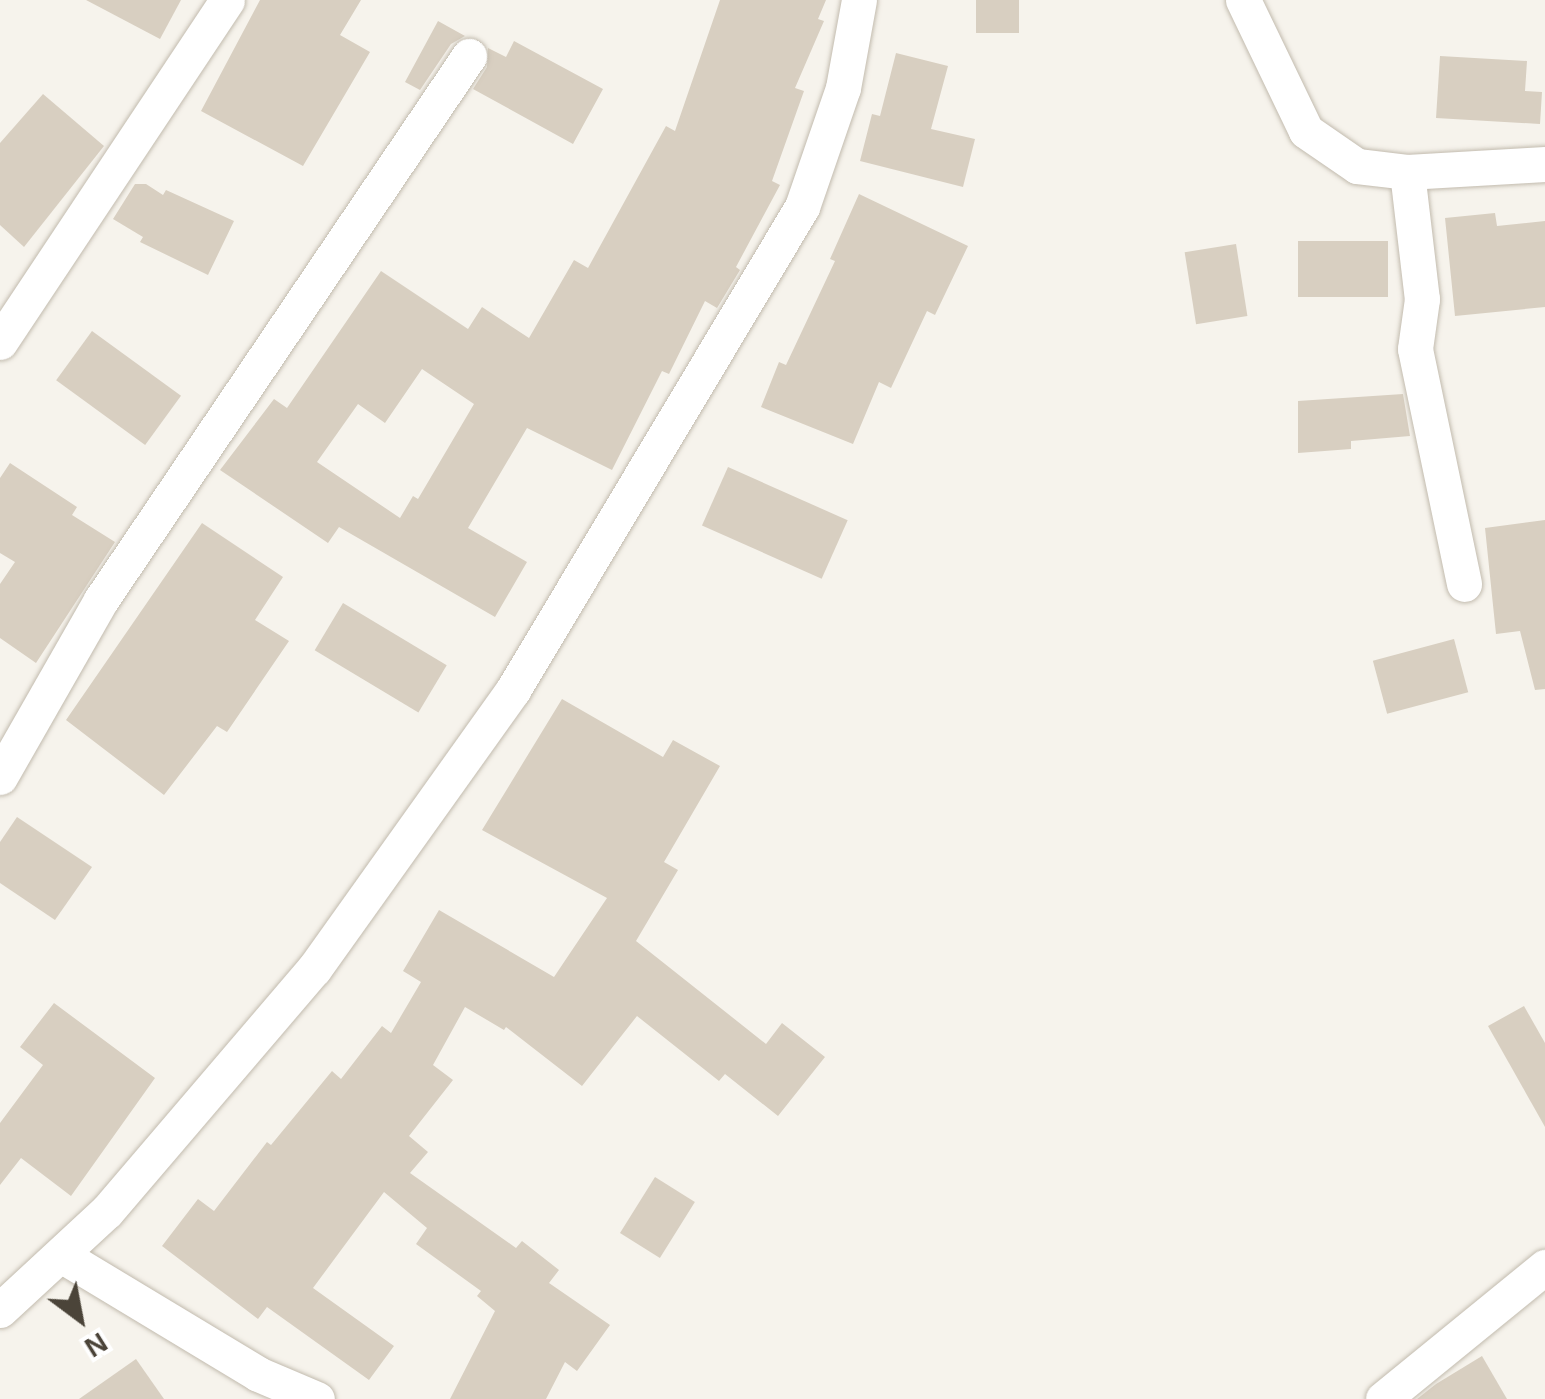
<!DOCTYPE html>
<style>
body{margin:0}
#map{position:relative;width:1545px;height:1399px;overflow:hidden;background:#f6f3ec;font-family:Arial,sans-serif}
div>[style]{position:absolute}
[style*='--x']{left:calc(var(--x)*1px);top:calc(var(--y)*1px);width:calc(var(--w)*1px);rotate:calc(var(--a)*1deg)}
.building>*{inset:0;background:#d8cfc1;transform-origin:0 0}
.roads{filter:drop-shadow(0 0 2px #c2bbae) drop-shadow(0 0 2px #c2bbae)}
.street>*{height:35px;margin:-17.5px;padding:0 17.5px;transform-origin:17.5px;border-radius:17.5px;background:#fff}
span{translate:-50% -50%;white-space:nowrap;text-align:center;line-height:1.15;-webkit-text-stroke:8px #fff;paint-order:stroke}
.north{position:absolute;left:30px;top:1269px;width:100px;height:100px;-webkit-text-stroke:8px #fff;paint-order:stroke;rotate:148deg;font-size:28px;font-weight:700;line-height:40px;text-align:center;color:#4b4439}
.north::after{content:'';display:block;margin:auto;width:35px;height:45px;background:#4b4439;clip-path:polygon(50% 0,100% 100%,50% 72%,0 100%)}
</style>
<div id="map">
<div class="building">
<i style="clip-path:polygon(86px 0,181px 0,160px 39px)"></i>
<i style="clip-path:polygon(260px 0,361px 0,340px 35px,370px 52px,303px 166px,201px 111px)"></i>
<i style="clip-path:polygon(evenodd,720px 0,826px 0,818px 19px,824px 21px,795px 88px,804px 91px,772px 181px,780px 185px,736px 267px,740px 270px,717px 308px,705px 301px,669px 374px,662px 371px,612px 470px,527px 428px,468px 528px,527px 562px,495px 617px,339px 527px,328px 543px,220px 470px,274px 399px,287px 408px,381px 271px,468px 329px,482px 307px,529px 338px,574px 260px,588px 268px,666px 126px,675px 131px,720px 0,422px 369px,474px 404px,418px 499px,413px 496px,400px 518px,317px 462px,358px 404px,385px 423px,422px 369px)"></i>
<i style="left:976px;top:0;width:43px;height:33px"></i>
<i style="clip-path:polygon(438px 21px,465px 36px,451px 44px,420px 90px,405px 82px)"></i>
<i style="clip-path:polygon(514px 41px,603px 89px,573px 144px,473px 89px,487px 67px,488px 48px,506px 57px)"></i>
<i style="clip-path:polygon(896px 53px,948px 66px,931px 129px,975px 139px,963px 187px,860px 161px,872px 114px,880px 116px)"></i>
<i style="clip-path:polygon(1440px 56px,1527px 61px,1525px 91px,1542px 92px,1540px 124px,1436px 118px)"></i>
<i style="clip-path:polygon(43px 94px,104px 146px,24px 247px,0 225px,0 143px)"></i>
<i style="clip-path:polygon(135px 184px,146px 184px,163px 195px,166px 190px,234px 221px,208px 275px,140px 242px,143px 237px,113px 219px)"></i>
<i style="clip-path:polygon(859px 194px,968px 246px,935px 315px,927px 311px,891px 388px,879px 382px,853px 444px,761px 407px,779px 362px,786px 365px,835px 261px,830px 259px)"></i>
<i style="clip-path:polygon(1495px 213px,1497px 226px,1545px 221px,1545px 307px,1455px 316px,1445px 218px)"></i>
<i style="left:1298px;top:241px;width:90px;height:56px"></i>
<i style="left:1236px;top:244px;width:73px;height:52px;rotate:81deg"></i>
<i style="left:92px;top:331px;width:110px;height:61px;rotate:36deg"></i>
<i style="clip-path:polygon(1403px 394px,1410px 436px,1351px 441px,1351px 449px,1298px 453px,1298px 401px)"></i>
<i style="clip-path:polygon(10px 463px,77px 507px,72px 515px,115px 542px,36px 663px,0 638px,0 584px,15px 562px,0 553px,0 478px)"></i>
<i style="left:728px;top:467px;width:131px;height:64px;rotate:24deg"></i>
<i style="clip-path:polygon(1545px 520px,1545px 689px,1535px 690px,1520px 631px,1496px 634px,1485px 528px)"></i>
<i style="clip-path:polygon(202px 523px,283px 577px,255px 620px,289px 641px,227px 732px,217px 726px,164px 795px,66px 720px)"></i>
<i style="left:343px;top:603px;width:121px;height:55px;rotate:31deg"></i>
<i style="left:1454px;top:639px;width:55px;height:84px;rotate:75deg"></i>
<i style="clip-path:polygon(562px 699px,663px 757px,673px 740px,720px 766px,664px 862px,678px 870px,636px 941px,766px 1044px,782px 1023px,825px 1057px,778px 1116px,725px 1074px,719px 1081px,637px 1016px,582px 1086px,506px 1027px,504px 1030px,465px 1007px,433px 1065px,453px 1080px,409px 1136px,428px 1152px,410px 1173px,516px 1248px,522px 1241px,559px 1270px,549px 1283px,610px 1325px,577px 1371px,565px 1362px,546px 1399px,450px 1399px,495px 1311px,477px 1296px,481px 1291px,416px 1244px,427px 1228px,384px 1192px,313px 1288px,394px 1346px,369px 1380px,267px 1307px,258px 1319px,162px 1246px,198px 1199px,214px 1211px,267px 1142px,271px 1145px,332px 1071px,341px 1079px,382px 1026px,391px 1033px,421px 982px,403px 971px,439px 910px,554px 977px,607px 898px,482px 830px)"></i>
<i style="clip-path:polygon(17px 817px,92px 867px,55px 920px,0 883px,0 842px)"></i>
<i style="clip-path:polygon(54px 1003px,155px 1078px,71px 1196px,21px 1158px,0 1185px,0 1123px,43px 1065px,20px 1047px)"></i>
<i style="clip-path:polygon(1524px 1006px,1545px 1043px,1545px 1127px,1488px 1026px)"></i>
<i style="left:655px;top:1177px;width:47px;height:66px;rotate:32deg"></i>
<i style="clip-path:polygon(1482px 1356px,1507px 1399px,1417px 1399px,1436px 1384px)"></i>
<i style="clip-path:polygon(136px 1359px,164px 1399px,79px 1399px)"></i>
</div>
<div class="roads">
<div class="street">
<i style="--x:1243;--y:0;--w:145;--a:64.3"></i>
<i style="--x:1306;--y:131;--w:62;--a:34.5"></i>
<i style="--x:1357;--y:166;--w:50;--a:6.8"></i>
<i style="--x:1407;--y:172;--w:138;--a:-3.3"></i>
<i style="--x:1407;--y:172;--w:128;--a:83.3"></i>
<i style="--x:1422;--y:299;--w:50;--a:98"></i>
<i style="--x:1415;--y:349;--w:240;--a:78.2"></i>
<i style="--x:0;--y:342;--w:410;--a:-56.4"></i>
<i style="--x:0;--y:777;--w:204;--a:-60.3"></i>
<i style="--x:101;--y:600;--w:657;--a:-55.92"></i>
<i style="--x:61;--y:1255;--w:230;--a:31.1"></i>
<i style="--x:258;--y:1374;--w:64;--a:23"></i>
<i style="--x:0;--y:1310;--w:146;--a:-42.8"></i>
<i style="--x:107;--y:1211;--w:318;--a:-49.5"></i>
<i style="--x:314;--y:969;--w:343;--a:-54.5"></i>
<i style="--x:513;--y:690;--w:563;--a:-59.11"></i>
<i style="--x:802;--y:207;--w:126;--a:-71"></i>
<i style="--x:843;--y:88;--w:89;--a:-79.7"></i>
<i style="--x:1383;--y:1399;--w:209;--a:-39.2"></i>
</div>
</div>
<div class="north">N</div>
</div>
